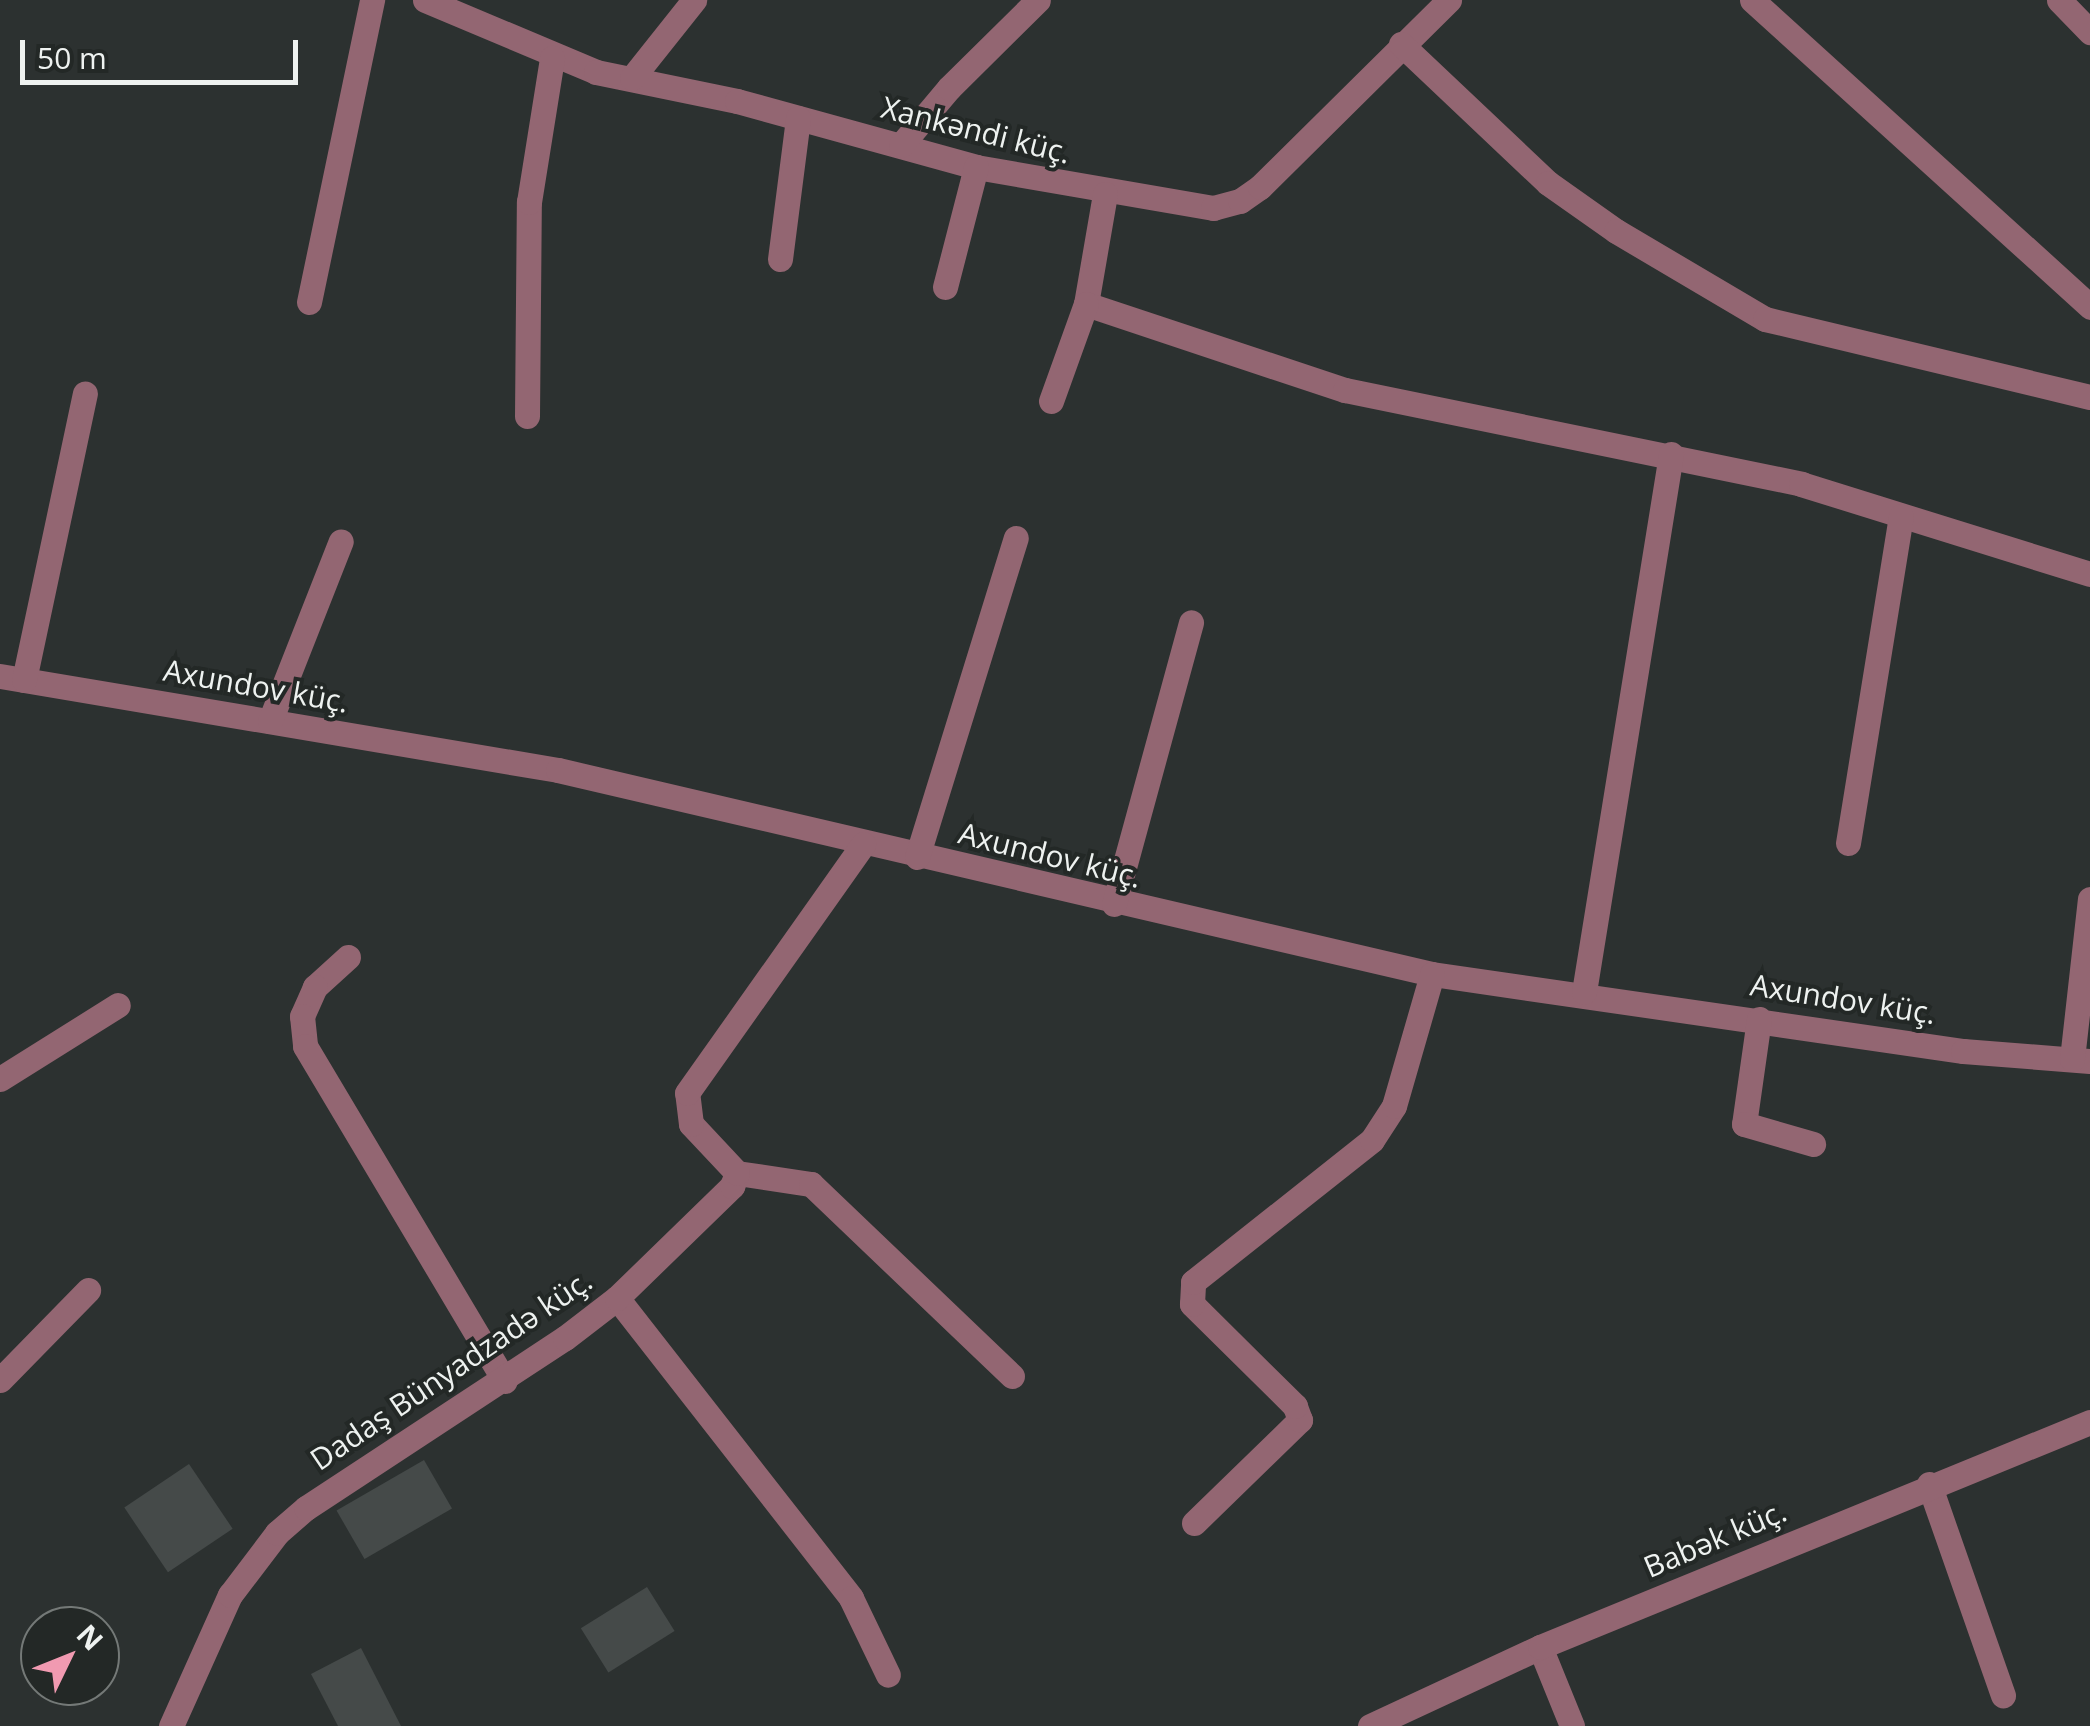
<!DOCTYPE html>
<meta charset="utf-8">
<style>
body{margin:0}
#map{position:relative;width:2090px;height:1726px;overflow:hidden;background:#2c3130;font-family:"Open Sans",sans-serif}
div>[style]{position:absolute}
[style*='--x']{left:calc(var(--x)*1px);top:calc(var(--y)*1px);width:calc(var(--w)*1px);rotate:calc(var(--a)*1deg)}
.building>*{inset:0;background:#454a49;transform-origin:0 0}
.minor>*{height:25px;margin:-12.5px;padding:0 12.5px;transform-origin:12.5px;border-radius:12.5px;background:#936672}
span{translate:-50% -50%;white-space:nowrap;text-align:center;line-height:1.15;-webkit-text-stroke:8px #232826;paint-order:stroke}
.street-label{font-size:30px;color:#eef2f0}
.north{position:absolute;left:20px;top:1606px;width:100px;height:100px;box-sizing:border-box;background:#232826;border:2px solid #747977;border-radius:50%;rotate:47deg;font-size:28px;font-weight:700;line-height:40px;text-align:center;color:#eef2f0}
.north::after{content:'';display:block;margin:auto;width:35px;height:45px;background:#f19ab1;clip-path:polygon(50% 0,100% 100%,50% 72%,0 100%)}
.scale{position:absolute;left:20px;top:40px;width:278px;height:45px;box-sizing:border-box;border:5px solid #eef2f0;border-top:0;padding-left:12px;font-size:30px;line-height:35px;white-space:nowrap;color:#eef2f0;-webkit-text-stroke:8px #232826;paint-order:stroke}
</style>
<div id="map">
<div class="building">
<i style="left:424px;top:1460px;width:56px;height:101px;rotate:60deg"></i>
<i style="left:189px;top:1464px;width:78px;height:78px;rotate:56deg"></i>
<i style="left:647px;top:1587px;width:52px;height:78px;rotate:58deg"></i>
<i style="clip-path:polygon(361px 1648px,401px 1726px,338px 1726px,311px 1674px)"></i>
</div>
<div class="minor">
<i style="--x:425;--y:0;--w:186;--a:22.8"></i>
<i style="--x:596;--y:72;--w:144;--a:11.6"></i>
<i style="--x:737;--y:101;--w:248;--a:15.4"></i>
<i style="--x:976;--y:167;--w:241;--a:9.8"></i>
<i style="--x:1213;--y:208;--w:28;--a:-15"></i>
<i style="--x:1240;--y:201;--w:24;--a:-35"></i>
<i style="--x:1260;--y:187;--w:266;--a:-44.7"></i>
<i style="--x:1752;--y:0;--w:457;--a:42.2"></i>
<i style="--x:2059;--y:0;--w:45;--a:45.9"></i>
<i style="--x:1401;--y:44;--w:202;--a:43.4"></i>
<i style="--x:1548;--y:183;--w:83;--a:35.2"></i>
<i style="--x:1616;--y:231;--w:173;--a:30.6"></i>
<i style="--x:1765;--y:319;--w:334;--a:13.5"></i>
<i style="--x:632;--y:78;--w:100;--a:-51.5"></i>
<i style="--x:901;--y:145;--w:75;--a:-49.9"></i>
<i style="--x:949;--y:88;--w:125;--a:-44.7"></i>
<i style="--x:1105;--y:194;--w:112;--a:99.8"></i>
<i style="--x:1086;--y:304;--w:273;--a:18.4"></i>
<i style="--x:1345;--y:390;--w:466;--a:11.6"></i>
<i style="--x:1801;--y:484;--w:303;--a:17.3"></i>
<i style="--x:780;--y:259;--w:142;--a:-82.7"></i>
<i style="--x:945;--y:287;--w:124;--a:-75.5"></i>
<i style="--x:309;--y:302;--w:309;--a:-78.2"></i>
<i style="--x:1051;--y:401;--w:103;--a:-70.2"></i>
<i style="--x:527;--y:416;--w:214;--a:-89.5"></i>
<i style="--x:529;--y:202;--w:146;--a:-80.9"></i>
<i style="--x:0;--y:676;--w:566;--a:9.56"></i>
<i style="--x:558;--y:770;--w:897;--a:13.14"></i>
<i style="--x:1432;--y:974;--w:537;--a:8.25"></i>
<i style="--x:1963;--y:1051;--w:127;--a:4.5"></i>
<i style="--x:24;--y:680;--w:293;--a:-78"></i>
<i style="--x:270;--y:721;--w:193;--a:-68.5"></i>
<i style="--x:1848;--y:843;--w:331;--a:-80.8"></i>
<i style="--x:917;--y:857;--w:334;--a:-72.8"></i>
<i style="--x:1114;--y:904;--w:292;--a:-74.7"></i>
<i style="--x:348;--y:957;--w:45;--a:137.7"></i>
<i style="--x:315;--y:987;--w:32;--a:114"></i>
<i style="--x:302;--y:1016;--w:30;--a:84"></i>
<i style="--x:305;--y:1046;--w:390;--a:59.2"></i>
<i style="--x:1584;--y:992;--w:545;--a:-80.81"></i>
<i style="--x:1759;--y:1019;--w:106;--a:98.1"></i>
<i style="--x:1744;--y:1124;--w:72;--a:16.2"></i>
<i style="--x:2072;--y:1059;--w:161;--a:-83.6"></i>
<i style="--x:0;--y:1079;--w:139;--a:-32.1"></i>
<i style="--x:737;--y:1173;--w:75;--a:8.5"></i>
<i style="--x:811;--y:1184;--w:278;--a:43.7"></i>
<i style="--x:617;--y:1298;--w:380;--a:52"></i>
<i style="--x:851;--y:1598;--w:85;--a:64.3"></i>
<i style="--x:0;--y:1380;--w:126;--a:-45.6"></i>
<i style="--x:1929;--y:1484;--w:224;--a:70.7"></i>
<i style="--x:1194;--y:1523;--w:148;--a:-44.2"></i>
<i style="--x:1300;--y:1420;--w:15;--a:-110"></i>
<i style="--x:1295;--y:1406;--w:145;--a:-135.3"></i>
<i style="--x:1192;--y:1304;--w:22;--a:-87"></i>
<i style="--x:1193;--y:1282;--w:228;--a:-38.4"></i>
<i style="--x:1372;--y:1140;--w:40;--a:-57.1"></i>
<i style="--x:1394;--y:1106;--w:137;--a:-73.9"></i>
<i style="--x:1540;--y:1647;--w:85;--a:67.9"></i>
<i style="--x:171;--y:1726;--w:144;--a:-65.8"></i>
<i style="--x:230;--y:1595;--w:78;--a:-52.8"></i>
<i style="--x:277;--y:1533;--w:38;--a:-41"></i>
<i style="--x:306;--y:1508;--w:310;--a:-33.3"></i>
<i style="--x:565;--y:1338;--w:66;--a:-37.6"></i>
<i style="--x:617;--y:1298;--w:161;--a:-44.2"></i>
<i style="--x:732;--y:1186;--w:14;--a:-69"></i>
<i style="--x:737;--y:1173;--w:67;--a:-133.2"></i>
<i style="--x:691;--y:1124;--w:31;--a:-97"></i>
<i style="--x:687;--y:1093;--w:305;--a:-54.7"></i>
<i style="--x:1370;--y:1726;--w:187;--a:-24.9"></i>
<i style="--x:1540;--y:1647;--w:594;--a:-22.25"></i>
</div>
<div class="street-label">
<span style="left:976px;top:130px;rotate:14deg">Xankəndi küç.</span>
<span style="left:256px;top:686px;rotate:10deg">Axundov küç.</span>
<span style="left:1050px;top:855px;rotate:14deg">Axundov küç.</span>
<span style="left:1843px;top:999px;rotate:9deg">Axundov küç.</span>
<span style="left:451px;top:1370px;rotate:-34deg">Dadaş Bünyadzadə küç.</span>
<span style="left:1715px;top:1539px;rotate:-23deg">Babək küç.</span>
</div>
<div class="north">N</div>
<div class="scale">50 m</div>
</div>
